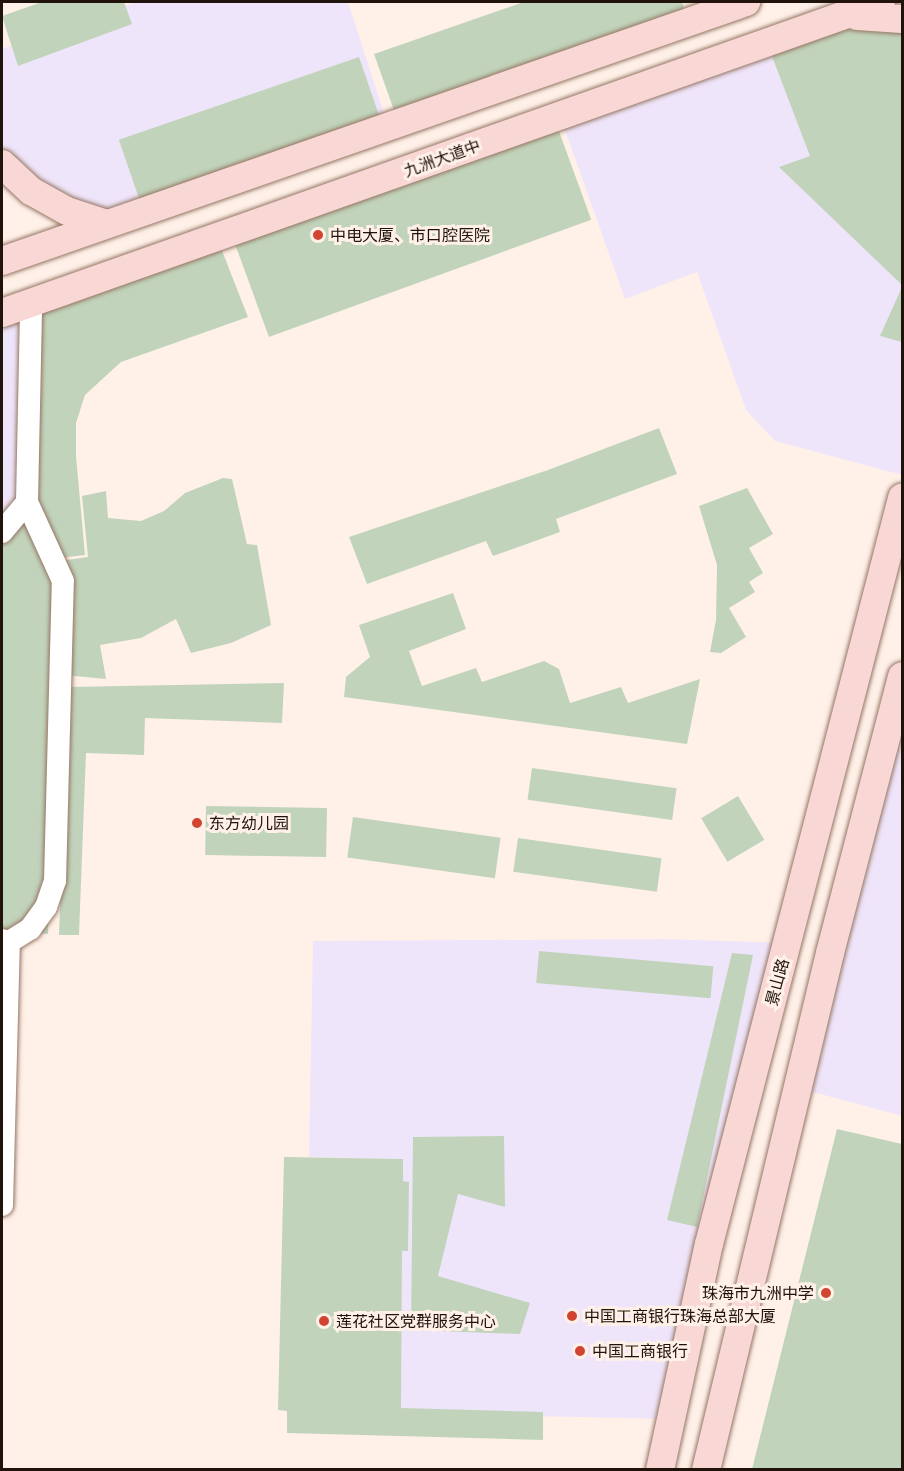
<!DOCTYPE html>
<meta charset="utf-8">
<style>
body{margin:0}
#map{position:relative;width:904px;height:1471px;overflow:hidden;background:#fff1e8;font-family:Lora,"Noto Sans SC",serif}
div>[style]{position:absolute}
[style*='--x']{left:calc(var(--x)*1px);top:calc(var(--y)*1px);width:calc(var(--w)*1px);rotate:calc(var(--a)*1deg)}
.commercial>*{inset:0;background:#efe5fa}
.green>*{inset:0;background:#c1d4bb;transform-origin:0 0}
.roads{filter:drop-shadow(0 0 2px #957664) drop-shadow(0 0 2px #957664)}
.minor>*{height:22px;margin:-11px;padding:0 11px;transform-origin:11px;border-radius:11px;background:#fff}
.major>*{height:28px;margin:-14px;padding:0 14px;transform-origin:14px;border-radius:14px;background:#f8d7d4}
.dots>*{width:16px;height:16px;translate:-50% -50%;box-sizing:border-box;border:3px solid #fff1e8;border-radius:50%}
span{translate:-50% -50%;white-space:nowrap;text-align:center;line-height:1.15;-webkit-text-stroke:6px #fff1e8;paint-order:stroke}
.street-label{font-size:16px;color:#1f130c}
.poi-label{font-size:16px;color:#1f130c}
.left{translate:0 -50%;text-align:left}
.right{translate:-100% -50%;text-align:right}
.frame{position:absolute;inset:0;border:3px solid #1f130c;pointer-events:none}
</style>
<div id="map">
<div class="commercial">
<i style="clip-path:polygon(136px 2px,348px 2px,388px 126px,107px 223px,2px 163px,2px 49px)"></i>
<i style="clip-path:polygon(902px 19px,902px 475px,775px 441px,746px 410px,697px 272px,625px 299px,560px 116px,823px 22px)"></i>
<i style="clip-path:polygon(31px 304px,26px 502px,2px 532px,2px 314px)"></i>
<i style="clip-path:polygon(902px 677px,902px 1116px,798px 1088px)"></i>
<i style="clip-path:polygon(663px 939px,787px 943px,671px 1419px,400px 1413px,403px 1159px,309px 1157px,313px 941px)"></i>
</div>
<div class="green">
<i style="clip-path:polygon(42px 2px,124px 2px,132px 24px,18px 66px,2px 16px)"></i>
<i style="clip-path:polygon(524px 2px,682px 2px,686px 15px,396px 116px,374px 54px)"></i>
<i style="clip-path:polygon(902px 23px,902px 285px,779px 167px,810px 156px,768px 46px,824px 25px)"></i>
<i style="left:359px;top:57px;width:70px;height:254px;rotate:71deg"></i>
<i style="left:556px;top:123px;width:103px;height:343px;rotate:70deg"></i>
<i style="clip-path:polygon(219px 243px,248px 317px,121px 362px,85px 395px,76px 423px,76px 456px,85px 555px,59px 558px,32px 502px,39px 308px)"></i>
<i style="clip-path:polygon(902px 287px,902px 342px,880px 336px)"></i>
<i style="clip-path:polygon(659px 428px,677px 474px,556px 519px,560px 532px,493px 556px,486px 541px,367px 584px,349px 537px,548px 470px)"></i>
<i style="clip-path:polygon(223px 478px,232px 479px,247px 544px,257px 545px,271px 625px,231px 643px,191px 653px,176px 619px,141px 638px,100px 645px,106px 679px,64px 675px,60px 561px,88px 557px,82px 496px,106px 491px,108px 518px,141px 521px,164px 511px,185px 493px)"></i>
<i style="clip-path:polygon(747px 488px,773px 534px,749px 548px,763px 573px,749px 582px,755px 592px,729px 608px,746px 637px,721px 653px,710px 652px,716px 620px,717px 565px,699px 506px)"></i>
<i style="clip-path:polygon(26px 513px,58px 583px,48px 934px,2px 931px,2px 540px)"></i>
<i style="clip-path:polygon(453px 593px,466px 629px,409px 651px,422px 686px,476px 668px,482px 682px,544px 661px,559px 669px,570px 703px,621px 687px,628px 703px,700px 679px,687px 744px,344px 697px,346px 677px,370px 657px,359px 625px)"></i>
<i style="clip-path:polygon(284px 683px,282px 723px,145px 718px,144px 755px,86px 753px,79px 935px,59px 935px,68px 687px)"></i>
<i style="left:532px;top:768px;width:146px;height:32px;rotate:8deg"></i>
<i style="left:738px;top:796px;width:51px;height:43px;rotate:59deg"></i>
<i style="left:206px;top:806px;width:121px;height:49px;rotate:1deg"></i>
<i style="left:353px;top:817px;width:149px;height:41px;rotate:8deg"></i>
<i style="left:518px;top:838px;width:145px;height:34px;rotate:8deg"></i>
<i style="left:539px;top:951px;width:175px;height:32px;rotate:5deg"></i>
<i style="clip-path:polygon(732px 953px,753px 955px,697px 1227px,667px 1220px)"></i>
<i style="clip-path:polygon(837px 1129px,902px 1144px,902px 1469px,752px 1469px)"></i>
<i style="clip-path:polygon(504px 1136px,505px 1207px,458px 1194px,438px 1276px,530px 1303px,520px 1334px,411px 1330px,413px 1137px)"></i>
<i style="clip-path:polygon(284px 1157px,403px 1159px,403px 1181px,409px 1182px,408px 1251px,402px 1251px,401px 1408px,543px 1412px,543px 1440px,287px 1433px,287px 1411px,278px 1410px)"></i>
</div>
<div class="roads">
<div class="minor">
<i style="--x:2;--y:532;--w:39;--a:-50"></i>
<i style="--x:2;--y:940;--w:7;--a:16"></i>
<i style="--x:9;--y:942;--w:25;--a:-32"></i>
<i style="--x:30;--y:929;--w:27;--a:-54"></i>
<i style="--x:46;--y:907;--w:28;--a:-71"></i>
<i style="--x:55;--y:881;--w:300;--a:-88.5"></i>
<i style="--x:63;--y:581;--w:87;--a:-114.5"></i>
<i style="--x:27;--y:502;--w:198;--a:-88.8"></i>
<i style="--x:2;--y:1205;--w:263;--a:-88.5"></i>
</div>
<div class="major">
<i style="--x:857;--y:16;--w:45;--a:3.8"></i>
<i style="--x:2;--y:164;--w:40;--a:43"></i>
<i style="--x:31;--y:191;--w:41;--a:29.1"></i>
<i style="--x:67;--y:211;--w:42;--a:18"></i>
<i style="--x:2;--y:261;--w:788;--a:-19.19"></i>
<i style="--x:2;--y:313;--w:932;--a:-19.48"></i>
<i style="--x:660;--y:1470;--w:231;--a:-77.8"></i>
<i style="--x:709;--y:1244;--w:771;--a:-75.49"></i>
<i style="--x:706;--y:1470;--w:532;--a:-76.51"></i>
<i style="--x:830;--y:953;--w:286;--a:-75.4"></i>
</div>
</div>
<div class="dots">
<i style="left:318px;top:235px;background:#d14432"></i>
<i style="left:197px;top:823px;background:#d14432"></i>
<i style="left:826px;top:1293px;background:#d14432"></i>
<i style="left:572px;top:1316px;background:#d14432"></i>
<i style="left:324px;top:1321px;background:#d14432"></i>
<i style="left:580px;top:1351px;background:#d14432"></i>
</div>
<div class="street-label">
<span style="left:442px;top:158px;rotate:-20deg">九洲大道中</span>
<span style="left:777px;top:982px;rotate:-75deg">景山路</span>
</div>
<div class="poi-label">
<span class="left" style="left:330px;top:235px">中电大厦、市口腔医院</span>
<span class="left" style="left:209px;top:823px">东方幼儿园</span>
<span class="right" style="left:814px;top:1293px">珠海市九洲中学</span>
<span class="left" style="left:584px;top:1316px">中国工商银行珠海总部大厦</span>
<span class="left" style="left:336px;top:1321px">莲花社区党群服务中心</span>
<span class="left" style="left:592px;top:1351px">中国工商银行</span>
</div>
<div class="frame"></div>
</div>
